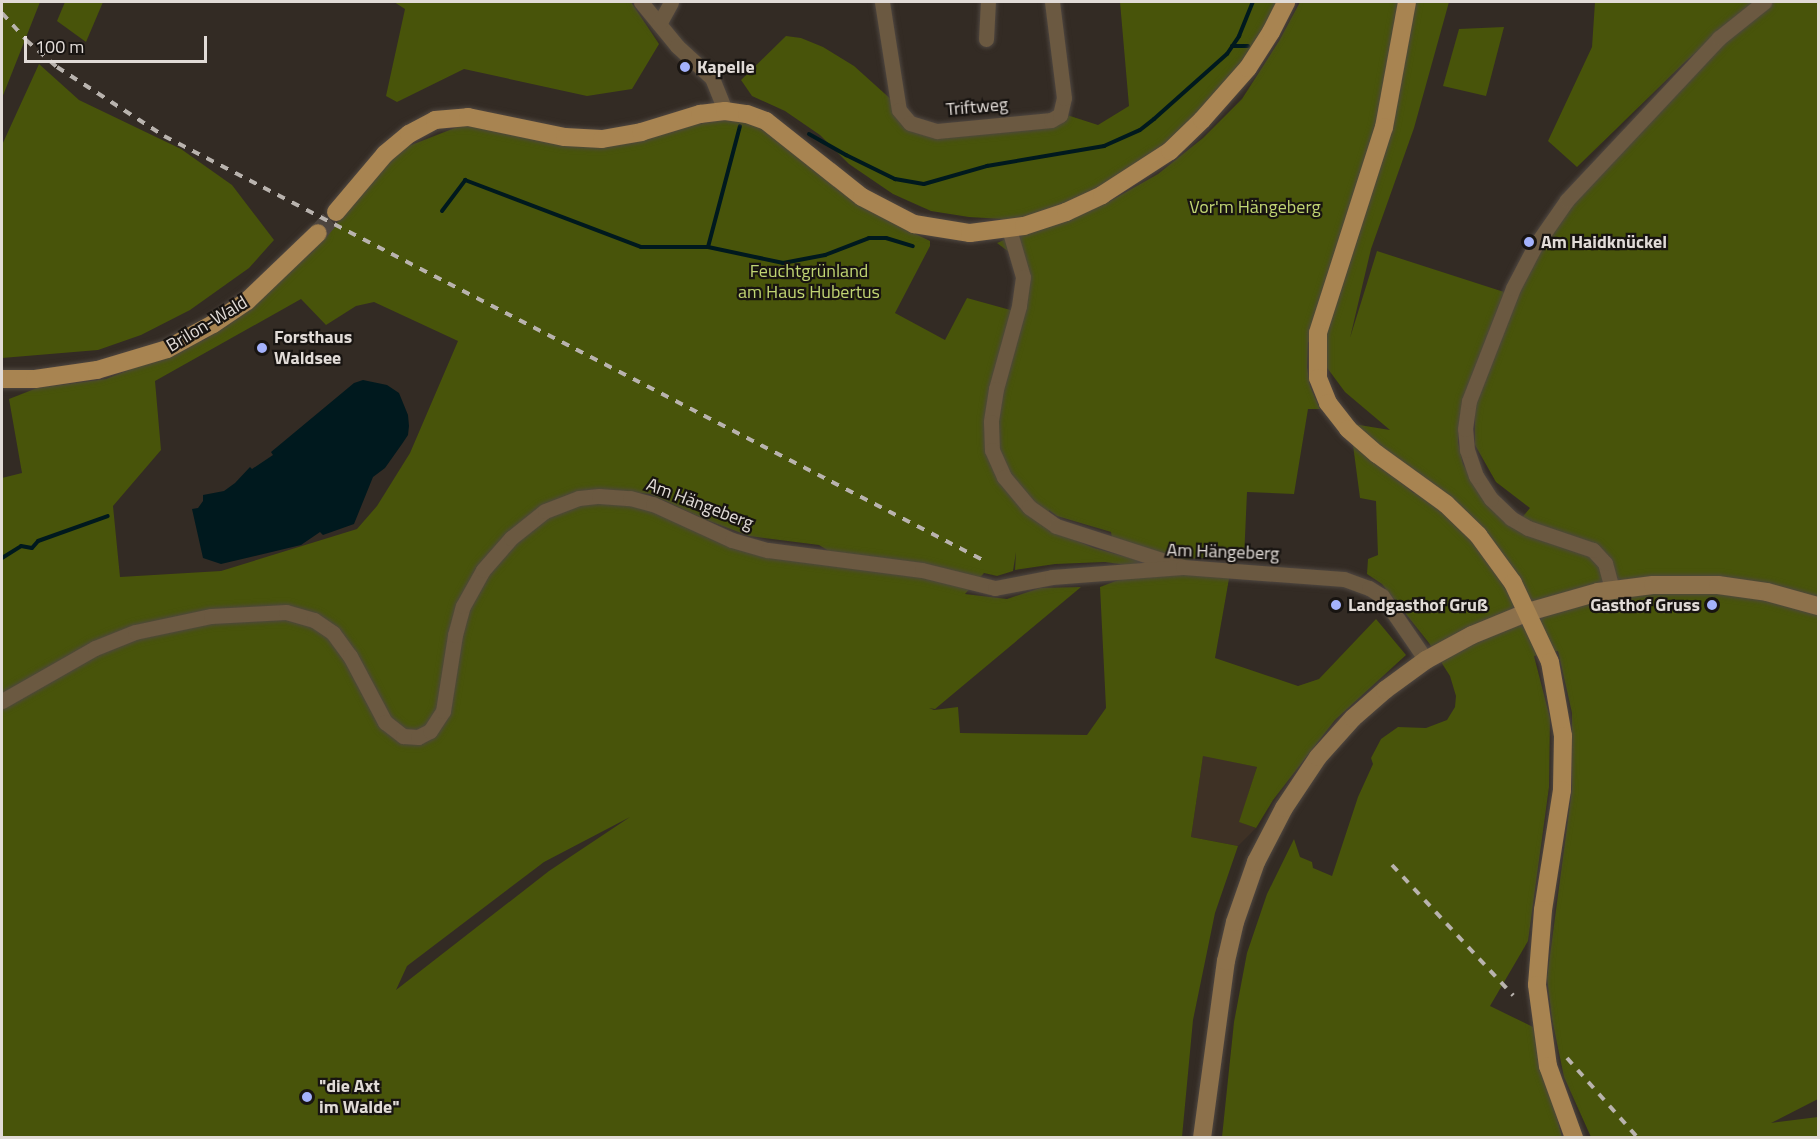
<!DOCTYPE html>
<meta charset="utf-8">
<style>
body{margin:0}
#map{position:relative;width:1820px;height:1139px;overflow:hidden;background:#332b24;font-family:"Titillium Web",sans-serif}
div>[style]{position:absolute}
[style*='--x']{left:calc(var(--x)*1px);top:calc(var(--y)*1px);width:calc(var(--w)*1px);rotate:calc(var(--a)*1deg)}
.built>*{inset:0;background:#3e3125}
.green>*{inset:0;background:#48540a}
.water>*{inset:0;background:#00191e}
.stream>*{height:4px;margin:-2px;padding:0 2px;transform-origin:2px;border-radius:2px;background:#00191e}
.primary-tunnel>*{height:18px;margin-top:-9px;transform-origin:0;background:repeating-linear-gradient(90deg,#4d453f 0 18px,transparent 0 27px)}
.roads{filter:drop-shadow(0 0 2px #4f4741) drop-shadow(0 0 2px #4f4741)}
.street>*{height:15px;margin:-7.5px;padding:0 7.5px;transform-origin:7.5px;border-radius:7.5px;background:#6b5941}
.secondary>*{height:18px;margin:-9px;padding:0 9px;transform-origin:9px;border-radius:9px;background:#8d714b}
.primary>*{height:18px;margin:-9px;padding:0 9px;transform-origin:9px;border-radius:9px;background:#a88451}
.rail>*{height:4px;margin-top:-2px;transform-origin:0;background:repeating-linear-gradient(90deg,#b9b3ae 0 8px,transparent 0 16px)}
.dots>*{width:16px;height:16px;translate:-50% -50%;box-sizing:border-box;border:3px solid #181411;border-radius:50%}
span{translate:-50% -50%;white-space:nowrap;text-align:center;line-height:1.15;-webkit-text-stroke:4.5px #181411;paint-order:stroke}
.poi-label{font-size:18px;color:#e1dbd7;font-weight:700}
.left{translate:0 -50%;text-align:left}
.right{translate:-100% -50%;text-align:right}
.street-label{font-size:18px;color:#e1dbd7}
.park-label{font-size:18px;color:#c1d573}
.frame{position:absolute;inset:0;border:3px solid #e1dbd7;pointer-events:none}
.scale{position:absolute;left:24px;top:36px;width:183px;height:27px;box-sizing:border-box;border:3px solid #e1dbd7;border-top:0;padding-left:8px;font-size:18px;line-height:21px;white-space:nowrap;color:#e1dbd7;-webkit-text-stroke:4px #181411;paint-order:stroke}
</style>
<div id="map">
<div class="built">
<i style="clip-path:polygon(1203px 755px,1257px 767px,1240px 822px,1256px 828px,1238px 846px,1191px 837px)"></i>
</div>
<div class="green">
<i style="clip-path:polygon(2px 2px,40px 2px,2px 98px)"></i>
<i style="clip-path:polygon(65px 2px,103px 2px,86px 42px,57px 21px)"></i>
<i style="clip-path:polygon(394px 2px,631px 2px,659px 44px,632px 89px,587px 96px,464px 69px,397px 102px,386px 96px,405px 9px)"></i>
<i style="clip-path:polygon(1120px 2px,1276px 2px,1265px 29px,1239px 69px,1199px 116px,1137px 165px,1070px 204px,1018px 220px,969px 217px,931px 211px,893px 194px,849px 164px,820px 135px,785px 111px,752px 96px,741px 80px,786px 36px,801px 38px,823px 47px,854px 66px,914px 120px,936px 126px,1067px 115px,1098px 125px,1129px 106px)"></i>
<i style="clip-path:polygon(evenodd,1300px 2px,1449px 2px,1414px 128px,1371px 249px,1350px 338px,1377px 251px,1504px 292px,1462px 401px,1458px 442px,1463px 464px,1480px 492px,1515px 526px,1530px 508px,1496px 482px,1475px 445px,1475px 400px,1529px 266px,1576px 200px,1705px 61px,1767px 2px,1818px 2px,1818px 1099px,1771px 1123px,1818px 1117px,1818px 1137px,1591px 1137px,1564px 1077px,1552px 1019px,1547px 978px,1572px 789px,1572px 713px,1558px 651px,1534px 656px,1550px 718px,1549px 787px,1528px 941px,1490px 1006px,1533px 1027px,1562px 1137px,1222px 1137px,1234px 1022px,1247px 953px,1267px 894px,1294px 839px,1300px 857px,1312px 862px,1313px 868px,1332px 876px,1358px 797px,1373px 764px,1371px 758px,1381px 739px,1398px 727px,1426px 728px,1447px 720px,1455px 707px,1456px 696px,1450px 676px,1429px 643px,1382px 584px,1367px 574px,1368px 559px,1378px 555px,1376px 501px,1360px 498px,1353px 445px,1414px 493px,1434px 484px,1384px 450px,1353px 424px,1390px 430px,1345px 392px,1325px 365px,1325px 345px,1308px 342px,1307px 367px,1310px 386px,1320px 409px,1308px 409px,1294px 494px,1247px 492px,1244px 559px,1199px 558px,1183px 560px,1112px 538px,1111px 532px,1057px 516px,1049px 510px,1048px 515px,1058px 533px,1094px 548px,1141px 561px,1140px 567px,1105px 562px,1055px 564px,1015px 570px,1016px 552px,1013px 571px,997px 576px,984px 573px,965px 594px,1007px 599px,1040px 588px,1081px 587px,935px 709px,929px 708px,934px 710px,958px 707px,960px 733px,1087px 735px,1106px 708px,1100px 587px,1121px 579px,1180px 571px,1230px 573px,1215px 658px,1298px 686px,1319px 679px,1376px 619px,1406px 655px,1335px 720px,1273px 800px,1256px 828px,1239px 822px,1257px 767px,1203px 756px,1191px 837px,1238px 846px,1215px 913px,1193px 1020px,1182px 1137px,2px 1138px,2px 478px,22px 473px,9px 399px,37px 388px,106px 379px,206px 339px,311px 253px,401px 149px,465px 124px,565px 135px,658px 130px,724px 120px,746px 122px,766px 130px,855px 199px,881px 217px,930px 241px,930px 246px,895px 313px,945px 340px,967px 298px,1014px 311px,1019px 283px,1009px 252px,997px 243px,1024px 231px,1069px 219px,1112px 200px,1158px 174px,1203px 138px,1242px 99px,1279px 41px,1300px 2px,301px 299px,326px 325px,356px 306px,374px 302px,458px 341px,410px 453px,377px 506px,357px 529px,221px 571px,120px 577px,113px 506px,161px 450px,155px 381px,301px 299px,1300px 2px,618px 491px,650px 494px,704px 519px,749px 536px,819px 545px,850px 564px,733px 544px,661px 510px,591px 499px,545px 516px,486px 571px,541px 507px,618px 491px,1300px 2px,630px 817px,549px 871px,396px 990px,407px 966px,544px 862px,630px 817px)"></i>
<i style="clip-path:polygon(1595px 2px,1755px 2px,1686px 61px,1577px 167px,1548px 141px,1592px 47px)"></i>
<i style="clip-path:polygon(1504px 27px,1486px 96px,1443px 86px,1459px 29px)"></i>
<i style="clip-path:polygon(39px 64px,79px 100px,181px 149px,232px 185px,274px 240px,249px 268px,190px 310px,141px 335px,98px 350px,2px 358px,2px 145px)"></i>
</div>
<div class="water">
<i style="clip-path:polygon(363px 380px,387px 385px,399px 393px,408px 415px,409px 426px,408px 435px,402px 444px,385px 468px,373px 477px,354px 524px,323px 535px,320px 532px,301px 545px,221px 564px,203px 558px,192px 509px,198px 508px,203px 501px,203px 495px,224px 491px,235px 483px,250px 467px,252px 469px,273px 455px,271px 452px,354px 383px)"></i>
</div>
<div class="stream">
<i style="--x:1232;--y:46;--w:16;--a:0"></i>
<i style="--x:809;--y:134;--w:43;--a:29.6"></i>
<i style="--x:846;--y:155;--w:55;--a:26.1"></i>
<i style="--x:895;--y:179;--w:29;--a:10"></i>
<i style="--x:924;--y:184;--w:66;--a:-15.9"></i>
<i style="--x:987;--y:166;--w:119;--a:-9.7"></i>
<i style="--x:1104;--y:146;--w:39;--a:-24"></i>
<i style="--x:1140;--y:130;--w:18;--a:-38"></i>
<i style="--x:1154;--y:119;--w:98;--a:-41.7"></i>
<i style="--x:1227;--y:54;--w:22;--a:-56"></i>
<i style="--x:1239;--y:36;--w:37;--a:-68"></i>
<i style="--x:442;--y:211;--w:39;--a:-53"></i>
<i style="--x:465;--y:180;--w:188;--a:20.8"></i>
<i style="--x:641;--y:247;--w:67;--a:0"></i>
<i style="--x:708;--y:247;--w:77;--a:12"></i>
<i style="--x:783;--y:263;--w:43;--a:-10.8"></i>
<i style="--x:825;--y:255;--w:47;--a:-21.1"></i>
<i style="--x:869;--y:238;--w:17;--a:0"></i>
<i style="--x:886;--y:238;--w:28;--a:17"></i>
<i style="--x:708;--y:247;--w:125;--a:-75.2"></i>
<i style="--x:2;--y:558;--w:22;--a:-32"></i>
<i style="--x:21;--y:546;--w:11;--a:10"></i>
<i style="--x:32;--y:548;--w:9;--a:-49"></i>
<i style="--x:38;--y:541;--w:74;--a:-19.7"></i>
</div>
<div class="primary-tunnel">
<i style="--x:318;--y:233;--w:28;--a:-49"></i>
</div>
<div class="roads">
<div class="street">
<i style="--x:641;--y:2;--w:57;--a:50.7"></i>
<i style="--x:677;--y:46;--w:47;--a:42.4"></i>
<i style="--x:712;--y:78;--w:35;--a:68"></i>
<i style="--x:882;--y:2;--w:109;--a:81.1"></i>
<i style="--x:899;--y:110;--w:17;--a:50"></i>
<i style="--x:910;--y:123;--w:28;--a:17"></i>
<i style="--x:937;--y:131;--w:115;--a:-5.5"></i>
<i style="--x:1051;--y:120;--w:10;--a:-29"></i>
<i style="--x:1060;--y:115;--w:17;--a:-77"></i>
<i style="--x:1064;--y:98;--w:97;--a:-97.1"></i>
<i style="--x:659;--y:24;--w:25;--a:-61"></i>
<i style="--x:986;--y:39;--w:37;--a:-87"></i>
<i style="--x:1009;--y:229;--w:50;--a:73.7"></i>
<i style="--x:1023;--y:277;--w:29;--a:98"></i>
<i style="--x:1019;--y:306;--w:86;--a:105.5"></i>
<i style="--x:996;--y:389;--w:33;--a:99"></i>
<i style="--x:991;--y:422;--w:28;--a:88"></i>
<i style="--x:992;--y:450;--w:30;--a:66"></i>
<i style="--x:1004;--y:477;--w:39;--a:50"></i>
<i style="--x:1029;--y:507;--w:33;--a:35"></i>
<i style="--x:1056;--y:526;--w:130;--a:17.9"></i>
<i style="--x:1612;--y:589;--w:27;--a:-105"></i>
<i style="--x:1605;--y:563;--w:18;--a:-133"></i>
<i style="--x:1593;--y:550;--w:69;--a:-161.3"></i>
<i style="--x:1528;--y:528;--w:20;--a:-150"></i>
<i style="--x:1511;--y:518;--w:28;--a:-136"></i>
<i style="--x:1491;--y:499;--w:27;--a:-123"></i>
<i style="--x:1476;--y:476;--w:28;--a:-109"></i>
<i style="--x:1467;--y:450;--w:21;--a:-95"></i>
<i style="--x:1465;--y:429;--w:28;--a:-82"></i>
<i style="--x:1469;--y:401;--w:121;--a:-68.7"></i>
<i style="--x:1513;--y:288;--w:47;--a:-62.4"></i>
<i style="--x:1535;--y:246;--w:56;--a:-55.2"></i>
<i style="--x:1567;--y:200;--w:222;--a:-46.8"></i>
<i style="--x:1719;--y:38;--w:58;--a:-38.7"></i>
<i style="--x:2;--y:701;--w:107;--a:-29.7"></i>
<i style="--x:95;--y:648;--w:43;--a:-21.8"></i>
<i style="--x:135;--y:632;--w:78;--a:-11.9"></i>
<i style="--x:211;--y:616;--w:75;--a:-3.1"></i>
<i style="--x:286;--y:612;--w:29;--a:16"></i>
<i style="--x:314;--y:620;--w:23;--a:34"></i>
<i style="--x:333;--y:633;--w:29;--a:54"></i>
<i style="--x:350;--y:656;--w:75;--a:62.1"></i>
<i style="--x:385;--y:722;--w:23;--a:38"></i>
<i style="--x:403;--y:736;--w:15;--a:4"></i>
<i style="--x:418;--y:737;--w:13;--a:-27"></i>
<i style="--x:430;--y:731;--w:24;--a:-57"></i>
<i style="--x:443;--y:711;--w:77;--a:-81"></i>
<i style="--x:455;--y:635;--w:30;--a:-75"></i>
<i style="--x:463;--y:606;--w:41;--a:-60.9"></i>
<i style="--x:483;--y:570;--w:43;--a:-48.8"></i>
<i style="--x:511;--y:538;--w:43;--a:-38.5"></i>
<i style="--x:545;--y:511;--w:36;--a:-21"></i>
<i style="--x:579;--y:498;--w:20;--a:-6"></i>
<i style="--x:599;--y:496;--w:31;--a:4"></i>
<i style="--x:630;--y:498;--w:24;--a:15"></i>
<i style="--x:653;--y:504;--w:87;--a:24.5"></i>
<i style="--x:732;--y:540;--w:37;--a:16"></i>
<i style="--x:768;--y:550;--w:155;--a:7.4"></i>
<i style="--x:922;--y:570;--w:75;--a:13.9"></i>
<i style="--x:995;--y:588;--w:58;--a:-10.9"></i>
<i style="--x:1052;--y:577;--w:131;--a:-4.4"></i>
<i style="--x:1183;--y:567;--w:161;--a:4.3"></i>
<i style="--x:1344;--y:579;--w:27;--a:20"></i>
<i style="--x:1369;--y:588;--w:15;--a:32"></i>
<i style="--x:1382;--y:596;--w:78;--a:55.5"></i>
</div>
<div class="secondary">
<i style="--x:1202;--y:1138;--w:179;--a:-82.3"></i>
<i style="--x:1226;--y:961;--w:40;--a:-77"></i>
<i style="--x:1235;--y:922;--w:64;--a:-70.7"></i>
<i style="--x:1256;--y:862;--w:61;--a:-62.6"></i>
<i style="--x:1284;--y:808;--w:61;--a:-56.3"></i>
<i style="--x:1318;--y:757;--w:52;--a:-48.1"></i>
<i style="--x:1353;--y:718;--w:43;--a:-41.2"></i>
<i style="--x:1385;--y:690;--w:51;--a:-36.2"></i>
<i style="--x:1426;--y:660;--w:52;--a:-28.5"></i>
<i style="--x:1472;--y:635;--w:61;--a:-22.3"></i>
<i style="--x:1528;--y:612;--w:73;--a:-15.9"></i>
<i style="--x:1598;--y:592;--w:55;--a:-7.3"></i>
<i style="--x:1653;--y:585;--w:65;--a:0"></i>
<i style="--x:1718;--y:585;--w:49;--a:8.1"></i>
<i style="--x:1767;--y:592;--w:53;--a:15.4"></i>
</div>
<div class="primary">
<i style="--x:1407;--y:2;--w:127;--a:100.4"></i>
<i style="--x:1384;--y:127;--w:216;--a:107.8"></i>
<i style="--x:1318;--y:333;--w:45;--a:90"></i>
<i style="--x:1318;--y:378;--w:27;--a:68"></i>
<i style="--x:1328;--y:403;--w:33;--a:52"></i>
<i style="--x:1348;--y:429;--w:38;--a:41"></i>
<i style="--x:1377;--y:454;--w:85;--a:35.9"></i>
<i style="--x:1446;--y:504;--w:45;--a:44.1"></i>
<i style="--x:1478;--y:535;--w:59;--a:53.9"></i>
<i style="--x:1513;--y:583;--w:87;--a:64.9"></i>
<i style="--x:1550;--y:662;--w:75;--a:80"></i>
<i style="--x:1563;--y:736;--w:54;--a:91.1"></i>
<i style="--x:1562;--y:790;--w:121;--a:99"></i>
<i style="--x:1543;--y:910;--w:75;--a:94.6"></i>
<i style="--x:1537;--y:985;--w:82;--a:82.3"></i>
<i style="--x:1548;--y:1066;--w:77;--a:70.1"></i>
<i style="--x:336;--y:212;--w:76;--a:-49.8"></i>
<i style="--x:385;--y:154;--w:31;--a:-40"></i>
<i style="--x:409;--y:134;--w:30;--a:-28"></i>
<i style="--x:435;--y:120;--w:33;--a:-5"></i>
<i style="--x:468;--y:117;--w:99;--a:11.7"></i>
<i style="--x:565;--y:137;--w:37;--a:3"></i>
<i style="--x:602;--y:139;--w:40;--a:-10"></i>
<i style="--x:641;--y:132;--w:62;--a:-17"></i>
<i style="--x:700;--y:114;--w:25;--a:-7"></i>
<i style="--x:725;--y:111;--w:22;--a:8"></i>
<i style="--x:747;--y:114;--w:20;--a:20"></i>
<i style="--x:766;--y:121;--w:122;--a:38.4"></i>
<i style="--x:862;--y:197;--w:59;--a:27.4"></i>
<i style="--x:914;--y:224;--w:57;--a:9.1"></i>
<i style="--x:970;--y:233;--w:54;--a:-7.4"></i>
<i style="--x:1024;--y:226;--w:44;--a:-18.4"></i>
<i style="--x:1066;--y:212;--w:40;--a:-25"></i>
<i style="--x:1102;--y:195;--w:81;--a:-32.9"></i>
<i style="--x:1170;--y:151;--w:45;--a:-44.1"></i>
<i style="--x:1202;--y:120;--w:69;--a:-48.5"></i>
<i style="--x:1248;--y:68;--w:43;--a:-57.4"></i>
<i style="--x:1271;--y:32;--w:34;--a:-63"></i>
<i style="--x:2;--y:379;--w:33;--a:0"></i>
<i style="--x:35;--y:379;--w:63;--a:-8.3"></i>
<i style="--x:97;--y:370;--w:73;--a:-16.7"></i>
<i style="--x:167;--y:349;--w:52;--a:-28.5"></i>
<i style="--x:213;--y:324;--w:41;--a:-34.1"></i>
<i style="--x:247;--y:301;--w:98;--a:-43.8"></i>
</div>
</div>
<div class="rail">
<i style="--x:2;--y:13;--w:36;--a:48"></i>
<i style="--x:26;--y:40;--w:41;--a:41.1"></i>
<i style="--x:57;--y:67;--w:127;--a:32.8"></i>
<i style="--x:164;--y:136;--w:927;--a:27.37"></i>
<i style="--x:1392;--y:865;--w:178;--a:47.1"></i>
<i style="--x:1567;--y:1058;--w:107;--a:48.4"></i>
</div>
<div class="dots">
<i style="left:685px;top:67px;background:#a4b2fc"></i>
<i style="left:1529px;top:242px;background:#a4b2fc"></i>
<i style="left:262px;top:348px;background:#a4b2fc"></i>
<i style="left:1336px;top:605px;background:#a4b2fc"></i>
<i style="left:1712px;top:605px;background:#a4b2fc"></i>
<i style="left:307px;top:1097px;background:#a4b2fc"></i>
</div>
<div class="poi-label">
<span class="left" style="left:697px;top:67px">Kapelle</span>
<span class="left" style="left:1541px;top:242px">Am Haidknückel</span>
<span class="left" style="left:274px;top:348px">Forsthaus<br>Waldsee</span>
<span class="left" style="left:1348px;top:605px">Landgasthof Gruß</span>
<span class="right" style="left:1700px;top:605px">Gasthof Gruss</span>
<span class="left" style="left:319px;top:1097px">"die Axt<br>im Walde"</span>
</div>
<div class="street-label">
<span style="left:977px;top:107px;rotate:-5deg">Triftweg</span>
<span style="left:207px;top:324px;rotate:-31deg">Brilon-Wald</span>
<span style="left:700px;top:504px;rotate:21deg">Am Hängeberg</span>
<span style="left:1223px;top:552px;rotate:2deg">Am Hängeberg</span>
</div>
<div class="park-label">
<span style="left:1255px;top:207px">Vor'm Hängeberg</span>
<span style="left:809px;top:282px">Feuchtgrünland<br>am Haus Hubertus</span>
</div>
<div class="frame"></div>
<div class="scale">100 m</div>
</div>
